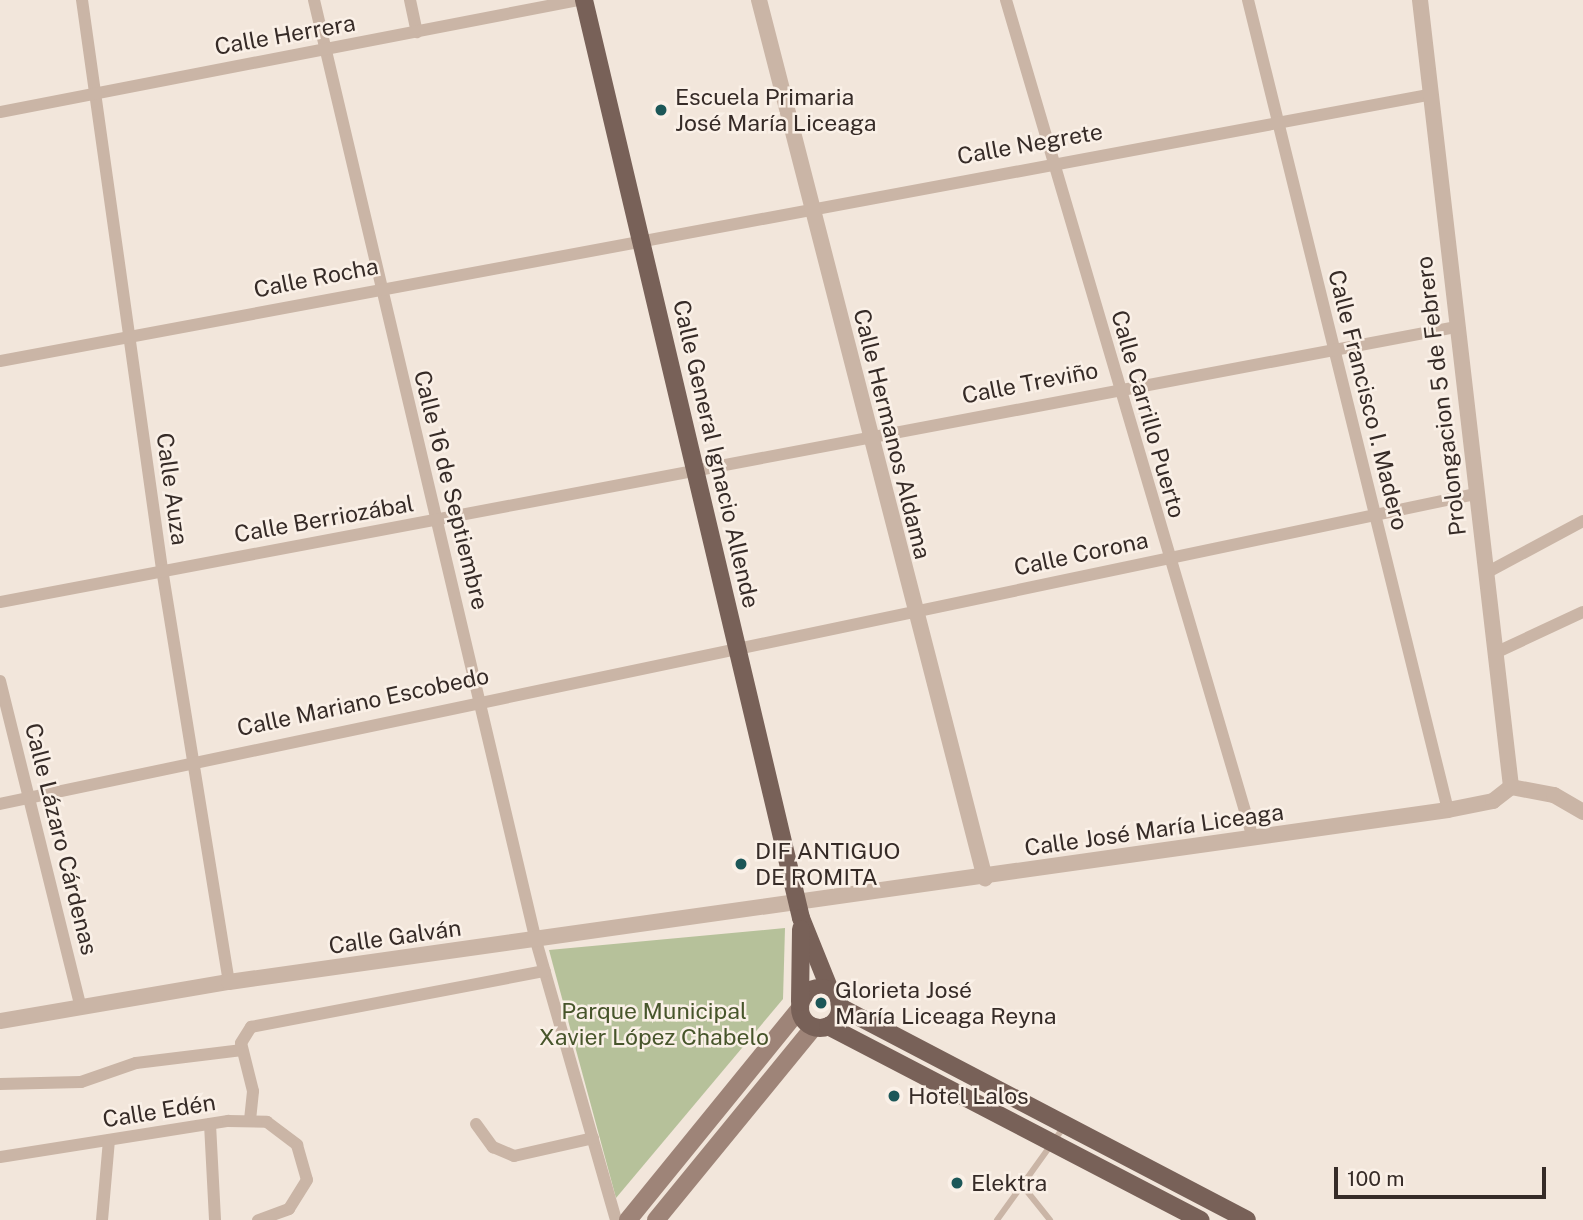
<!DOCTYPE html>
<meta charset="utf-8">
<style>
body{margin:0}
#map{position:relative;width:1583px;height:1220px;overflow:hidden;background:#f2e6db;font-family:"Public Sans",sans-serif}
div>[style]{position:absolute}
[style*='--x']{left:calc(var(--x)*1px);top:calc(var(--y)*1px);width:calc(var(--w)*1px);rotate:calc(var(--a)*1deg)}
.green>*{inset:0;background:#b6c19a}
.service>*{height:6px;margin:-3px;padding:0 3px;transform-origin:3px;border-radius:3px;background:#cab5a6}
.minor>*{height:12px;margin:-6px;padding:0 6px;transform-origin:6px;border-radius:6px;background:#cab5a6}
.tertiary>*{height:16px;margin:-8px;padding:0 8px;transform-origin:8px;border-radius:8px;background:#cab5a6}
.secondary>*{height:18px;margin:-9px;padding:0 9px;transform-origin:9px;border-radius:9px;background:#9e8478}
.primary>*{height:18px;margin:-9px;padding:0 9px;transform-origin:9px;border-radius:9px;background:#786158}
.primary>.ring{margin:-9px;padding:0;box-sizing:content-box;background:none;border:18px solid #786158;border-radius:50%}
.dots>*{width:19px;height:19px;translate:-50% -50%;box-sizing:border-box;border:4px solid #faf0e7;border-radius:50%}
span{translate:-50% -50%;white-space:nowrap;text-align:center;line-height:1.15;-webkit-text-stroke:5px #faf0e7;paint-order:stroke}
.street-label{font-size:23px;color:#362b27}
.poi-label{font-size:23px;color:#362b27}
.left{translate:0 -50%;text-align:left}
.park-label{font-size:23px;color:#47552b}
.scale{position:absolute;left:1334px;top:1167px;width:212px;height:32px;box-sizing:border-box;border:4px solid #362b27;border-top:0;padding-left:9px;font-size:21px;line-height:24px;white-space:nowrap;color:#362b27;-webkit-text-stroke:5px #faf0e7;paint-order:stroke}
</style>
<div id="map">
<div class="green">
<i style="clip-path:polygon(785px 928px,783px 999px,616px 1198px,549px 950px)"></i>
</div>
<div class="service">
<i style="--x:1022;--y:1185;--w:45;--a:51.3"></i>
<i style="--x:997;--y:1220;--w:113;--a:-54.3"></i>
</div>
<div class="minor">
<i style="--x:82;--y:0;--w:575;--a:82"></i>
<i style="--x:162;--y:569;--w:418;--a:80.8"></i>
<i style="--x:314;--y:0;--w:967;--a:76.73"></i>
<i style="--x:536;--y:941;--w:290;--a:74"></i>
<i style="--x:410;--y:0;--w:33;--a:78"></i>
<i style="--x:1006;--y:0;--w:874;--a:73.58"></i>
<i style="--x:1248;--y:0;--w:834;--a:76.13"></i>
<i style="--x:0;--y:112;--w:590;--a:-10.95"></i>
<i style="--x:0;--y:361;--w:1453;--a:-10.55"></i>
<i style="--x:1486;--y:573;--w:110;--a:-28.2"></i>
<i style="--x:0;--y:602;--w:1481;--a:-10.7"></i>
<i style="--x:1495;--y:653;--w:97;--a:-25"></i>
<i style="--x:0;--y:681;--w:337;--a:76.1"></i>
<i style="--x:0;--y:804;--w:1507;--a:-11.87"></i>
<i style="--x:0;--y:1084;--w:81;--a:-1.4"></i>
<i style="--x:81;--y:1082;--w:58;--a:-19.1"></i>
<i style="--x:136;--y:1063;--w:107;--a:-7"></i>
<i style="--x:250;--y:1120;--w:29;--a:-84"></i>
<i style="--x:253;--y:1091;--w:49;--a:-104"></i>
<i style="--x:241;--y:1043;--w:19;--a:-58"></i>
<i style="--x:251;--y:1027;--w:299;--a:-10.8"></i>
<i style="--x:210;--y:1124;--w:96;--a:87"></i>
<i style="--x:476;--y:1124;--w:29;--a:54"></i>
<i style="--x:493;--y:1147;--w:23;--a:23"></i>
<i style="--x:514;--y:1156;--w:81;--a:-12.8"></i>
<i style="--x:0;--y:1157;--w:231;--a:-9"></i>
<i style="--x:228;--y:1121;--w:39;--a:1"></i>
<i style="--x:267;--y:1122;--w:38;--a:37"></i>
<i style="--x:297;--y:1145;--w:36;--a:74"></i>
<i style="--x:307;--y:1180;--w:34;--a:122"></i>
<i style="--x:289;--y:1209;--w:33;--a:160"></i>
<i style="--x:102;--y:1220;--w:80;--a:-85"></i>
</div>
<div class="tertiary">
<i style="--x:759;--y:0;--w:907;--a:75.57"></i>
<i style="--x:1420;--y:0;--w:792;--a:83.4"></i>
<i style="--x:1511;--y:787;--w:44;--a:10.5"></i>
<i style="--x:1554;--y:795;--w:34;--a:30"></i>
<i style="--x:0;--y:1021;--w:232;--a:-9.7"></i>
<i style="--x:229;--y:982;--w:1231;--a:-8.03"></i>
<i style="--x:1448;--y:810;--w:46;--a:-11.3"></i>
<i style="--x:1493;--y:801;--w:23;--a:-38"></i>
</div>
<div class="secondary">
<i style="--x:628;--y:1220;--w:273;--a:-50.9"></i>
<i style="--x:656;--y:1220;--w:249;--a:-50.7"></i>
</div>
<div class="primary">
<i style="--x:584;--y:0;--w:943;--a:76.7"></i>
<i style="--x:801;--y:918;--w:78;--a:68.1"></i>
<i class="ring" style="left:800px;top:988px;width:22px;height:22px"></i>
<i style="--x:800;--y:1002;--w:73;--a:-89.2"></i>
<i style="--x:840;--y:1007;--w:459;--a:27.6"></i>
<i style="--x:828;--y:1026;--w:420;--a:27.5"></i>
</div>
<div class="dots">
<i style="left:661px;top:110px;background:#1c5758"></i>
<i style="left:741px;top:864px;background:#1c5758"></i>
<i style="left:821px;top:1003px;background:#1c5758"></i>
<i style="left:894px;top:1096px;background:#1c5758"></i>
<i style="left:957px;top:1183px;background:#1c5758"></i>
</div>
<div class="street-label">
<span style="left:285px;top:35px;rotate:-10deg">Calle Herrera</span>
<span style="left:1030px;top:144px;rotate:-10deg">Calle Negrete</span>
<span style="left:316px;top:278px;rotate:-11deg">Calle Rocha</span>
<span style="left:1030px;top:383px;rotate:-11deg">Calle Treviño</span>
<span style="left:1441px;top:396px;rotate:-97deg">Prolongacion 5 de Febrero</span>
<span style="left:1368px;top:400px;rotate:76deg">Calle Francisco I. Madero</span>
<span style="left:1148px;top:414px;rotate:74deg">Calle Carrillo Puerto</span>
<span style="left:892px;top:434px;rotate:76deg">Calle Hermanos Aldama</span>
<span style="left:716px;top:454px;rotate:77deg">Calle General Ignacio Allende</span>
<span style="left:172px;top:489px;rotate:82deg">Calle Auza</span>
<span style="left:451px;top:490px;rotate:76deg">Calle 16 de Septiembre</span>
<span style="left:324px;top:519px;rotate:-10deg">Calle Berriozábal</span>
<span style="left:1081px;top:554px;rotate:-12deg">Calle Corona</span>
<span style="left:363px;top:702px;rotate:-12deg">Calle Mariano Escobedo</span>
<span style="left:1154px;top:830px;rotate:-8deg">Calle José María Liceaga</span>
<span style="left:61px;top:839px;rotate:76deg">Calle Lázaro Cárdenas</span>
<span style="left:395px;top:937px;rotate:-8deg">Calle Galván</span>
<span style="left:159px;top:1111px;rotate:-9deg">Calle Edén</span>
</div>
<div class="poi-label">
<span class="left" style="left:675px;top:110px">Escuela Primaria<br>José María Liceaga</span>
<span class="left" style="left:755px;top:864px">DIF ANTIGUO<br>DE ROMITA</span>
<span class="left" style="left:835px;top:1003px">Glorieta José<br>María Liceaga Reyna</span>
<span class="left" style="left:908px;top:1096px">Hotel Lalos</span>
<span class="left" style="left:971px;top:1183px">Elektra</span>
</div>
<div class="park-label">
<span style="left:654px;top:1024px">Parque Municipal<br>Xavier López Chabelo</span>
</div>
<div class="scale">100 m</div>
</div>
